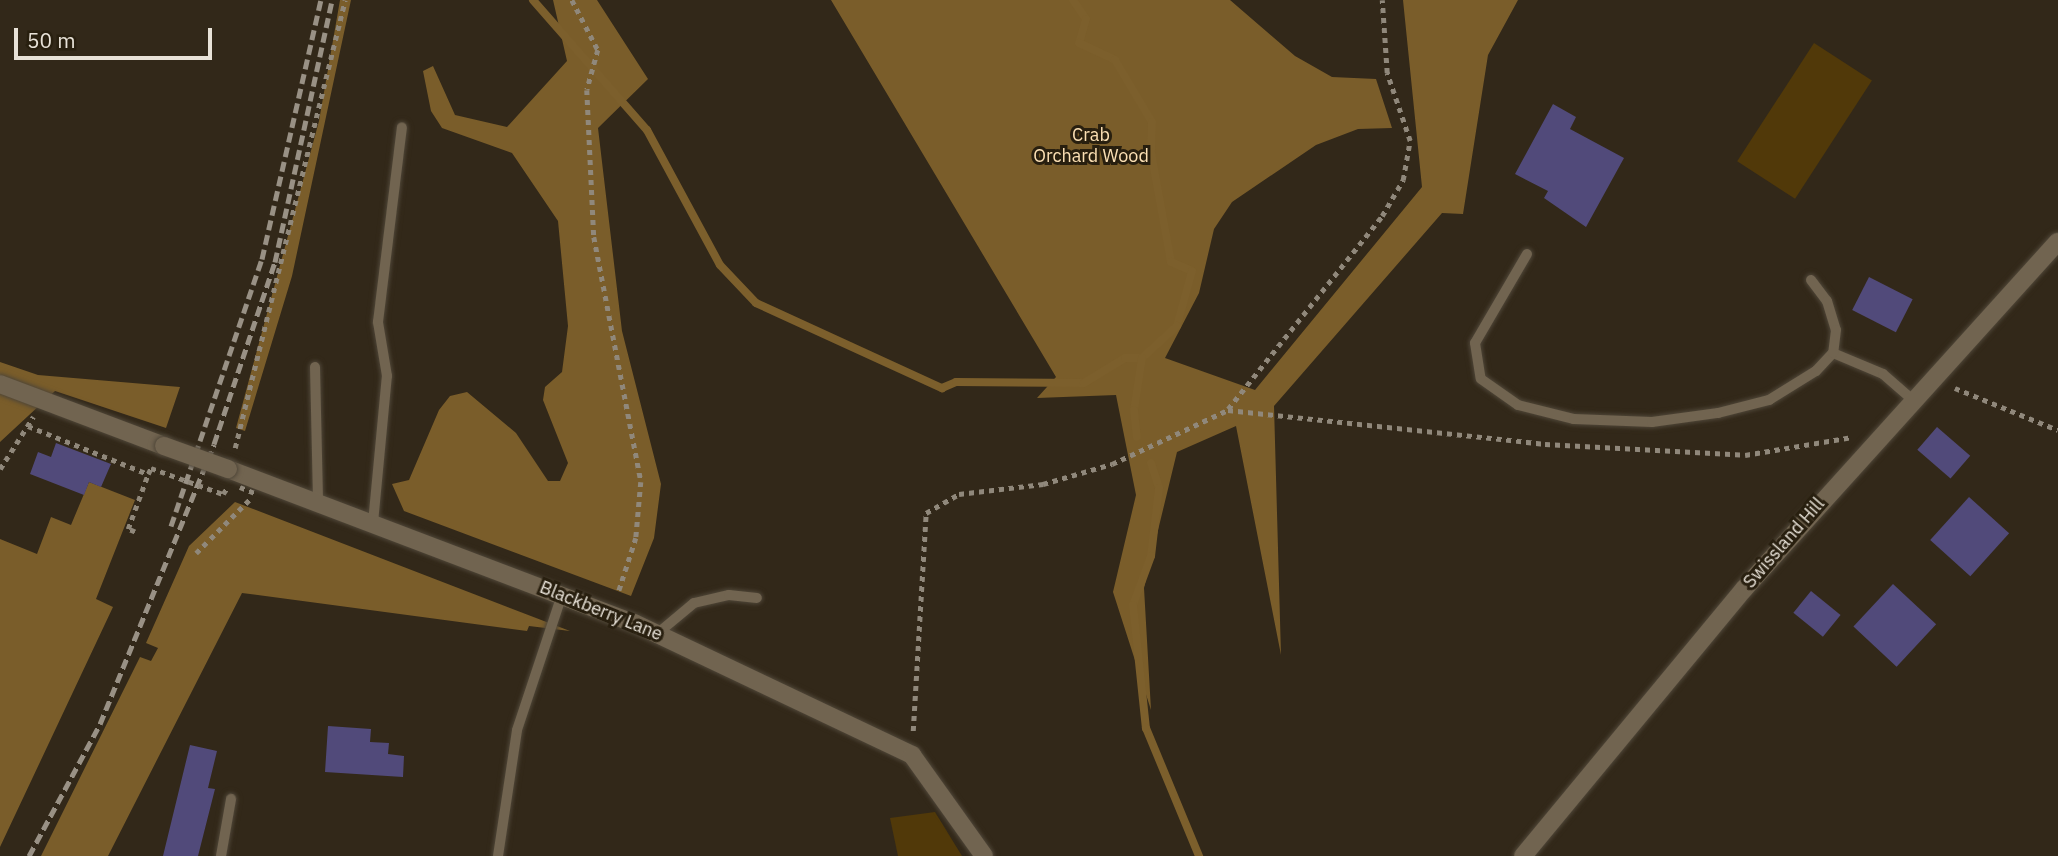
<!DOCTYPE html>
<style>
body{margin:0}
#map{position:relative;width:2058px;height:856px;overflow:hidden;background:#322819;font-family:"IBM Plex Sans",sans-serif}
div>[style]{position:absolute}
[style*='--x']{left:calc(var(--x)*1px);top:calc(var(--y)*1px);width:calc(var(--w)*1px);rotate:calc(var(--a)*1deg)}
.green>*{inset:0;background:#513909;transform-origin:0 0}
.forest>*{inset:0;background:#7a5d2a}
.stream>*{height:8px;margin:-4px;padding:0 4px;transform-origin:4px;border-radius:4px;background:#7c5f2c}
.building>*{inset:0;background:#514a7a;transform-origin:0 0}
.path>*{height:4.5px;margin-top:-2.25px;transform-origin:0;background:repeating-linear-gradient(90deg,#90887b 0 5px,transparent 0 10px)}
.roads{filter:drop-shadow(0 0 2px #4f4638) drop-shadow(0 0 2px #4f4638)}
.lane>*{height:10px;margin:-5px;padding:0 5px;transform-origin:5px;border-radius:5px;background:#716450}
.street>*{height:18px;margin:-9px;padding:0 9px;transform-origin:9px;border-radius:9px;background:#716450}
.rail>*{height:5px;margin-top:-2.5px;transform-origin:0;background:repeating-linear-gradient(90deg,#999185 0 10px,transparent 0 15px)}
.path-bridge>*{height:4.5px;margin-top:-2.25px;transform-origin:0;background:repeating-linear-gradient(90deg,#90887b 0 5px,transparent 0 10px)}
.bridges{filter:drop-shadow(0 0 2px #4f4638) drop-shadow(0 0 2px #4f4638)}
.street-bridge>*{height:18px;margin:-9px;padding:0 9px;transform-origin:9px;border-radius:9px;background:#716450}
span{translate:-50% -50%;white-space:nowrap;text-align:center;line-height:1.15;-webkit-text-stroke:6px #281f0f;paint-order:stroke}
.park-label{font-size:18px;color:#fce0b4}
.street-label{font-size:18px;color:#e8e2d8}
.scale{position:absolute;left:14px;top:28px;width:198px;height:32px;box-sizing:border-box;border:4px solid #e8e2d8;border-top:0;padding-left:9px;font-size:21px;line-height:24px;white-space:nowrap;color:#e8e2d8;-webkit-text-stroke:5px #281f0f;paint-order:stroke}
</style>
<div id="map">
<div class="green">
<i style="left:1814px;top:43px;width:69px;height:141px;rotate:33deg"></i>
<i style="clip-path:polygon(935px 812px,962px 856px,898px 856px,890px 818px)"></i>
</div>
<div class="forest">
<i style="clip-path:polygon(340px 0,351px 0,292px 276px,245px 431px,236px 428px,319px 121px)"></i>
<i style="clip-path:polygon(553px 0,597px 0,648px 79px,598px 128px,622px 331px,661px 484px,654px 538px,631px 596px,404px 511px,392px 484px,409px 480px,439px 410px,450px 396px,467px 392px,516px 433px,548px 481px,560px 481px,568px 463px,543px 400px,545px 387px,562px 372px,568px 326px,558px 221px,512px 153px,442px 128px,431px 111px,423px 71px,433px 66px,455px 115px,507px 127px,567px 61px)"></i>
<i style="clip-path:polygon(831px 0,1230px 0,1295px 56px,1332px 77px,1376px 79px,1392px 128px,1358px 129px,1316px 145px,1232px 202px,1214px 229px,1199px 293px,1165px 358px,1255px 390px,1422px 187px,1403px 0,1518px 0,1488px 55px,1463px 214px,1442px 213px,1274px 406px,1281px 655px,1236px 426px,1177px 452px,1144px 588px,1151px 710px,1113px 592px,1136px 495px,1116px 395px,1037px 398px,1056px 377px)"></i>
<i style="clip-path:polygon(0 362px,38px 375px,180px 387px,166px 428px,55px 391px,0 442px)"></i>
<i style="clip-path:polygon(89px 482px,135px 500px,96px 599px,113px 607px,0 847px,0 539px,37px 554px,51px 517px,71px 525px)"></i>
<i style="clip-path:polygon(235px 502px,570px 631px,529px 626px,527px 631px,242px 593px,108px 856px,41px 856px,140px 657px,151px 661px,158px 648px,146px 643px,189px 546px)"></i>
</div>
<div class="stream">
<i style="--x:533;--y:0;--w:173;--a:48.8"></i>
<i style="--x:647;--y:130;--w:153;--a:61.6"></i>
<i style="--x:720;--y:265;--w:52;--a:46.5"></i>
<i style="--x:756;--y:303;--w:205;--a:24.6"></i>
<i style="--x:942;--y:388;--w:15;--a:-23"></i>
<i style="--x:956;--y:382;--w:128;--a:0.4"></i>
<i style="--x:1084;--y:383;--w:48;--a:-31.4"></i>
<i style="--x:1125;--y:358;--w:17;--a:0"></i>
<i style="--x:1073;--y:0;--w:23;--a:56"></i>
<i style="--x:1086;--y:19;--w:25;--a:106"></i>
<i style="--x:1079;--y:43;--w:40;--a:25"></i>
<i style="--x:1115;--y:60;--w:72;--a:59.2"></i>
<i style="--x:1152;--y:122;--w:30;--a:92"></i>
<i style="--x:1151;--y:152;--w:112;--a:79.7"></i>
<i style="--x:1171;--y:262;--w:23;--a:23"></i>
<i style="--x:1192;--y:271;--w:57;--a:105.3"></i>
<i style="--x:1177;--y:326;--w:47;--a:137.6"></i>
<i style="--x:1142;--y:358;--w:53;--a:98.7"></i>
<i style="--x:1134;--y:410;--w:27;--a:84"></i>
<i style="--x:1151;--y:463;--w:26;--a:72"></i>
<i style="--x:1159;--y:488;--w:68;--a:96.7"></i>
<i style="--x:1151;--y:556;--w:52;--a:110.2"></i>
<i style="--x:1133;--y:605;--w:124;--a:84"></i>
<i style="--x:1146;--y:728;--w:139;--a:67.5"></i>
</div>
<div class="building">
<i style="clip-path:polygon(1553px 104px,1576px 117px,1570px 129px,1624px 158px,1586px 227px,1544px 198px,1548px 191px,1515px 174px)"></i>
<i style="left:1869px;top:277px;width:49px;height:37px;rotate:27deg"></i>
<i style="left:1937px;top:427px;width:44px;height:30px;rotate:41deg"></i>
<i style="clip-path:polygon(56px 443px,111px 464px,101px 487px,89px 482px,84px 495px,30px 474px,38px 452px,51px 457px)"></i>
<i style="left:1969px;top:497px;width:54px;height:58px;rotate:42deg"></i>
<i style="left:1893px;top:584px;width:59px;height:58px;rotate:43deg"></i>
<i style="left:1811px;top:591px;width:38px;height:28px;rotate:39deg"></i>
<i style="clip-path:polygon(328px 726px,371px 729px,370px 742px,389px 743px,388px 754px,404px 756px,403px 777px,325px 772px)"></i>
<i style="clip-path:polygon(190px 745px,217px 751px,208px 788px,215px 789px,198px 856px,163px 856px)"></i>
</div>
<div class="path">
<i style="--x:572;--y:0;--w:56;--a:62.5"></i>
<i style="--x:598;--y:50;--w:41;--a:105.4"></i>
<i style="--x:587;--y:90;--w:147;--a:87.3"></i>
<i style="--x:594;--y:237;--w:249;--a:79.1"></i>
<i style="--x:641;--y:482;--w:56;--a:95.1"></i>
<i style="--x:636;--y:538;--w:59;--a:107.8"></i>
<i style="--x:1955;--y:388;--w:111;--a:22.2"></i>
<i style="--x:1228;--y:409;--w:247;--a:-51.4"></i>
<i style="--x:1382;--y:216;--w:42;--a:-59.7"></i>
<i style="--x:1403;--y:180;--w:40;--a:-80"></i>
<i style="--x:1410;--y:141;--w:72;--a:-108.7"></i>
<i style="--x:1387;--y:73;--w:73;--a:-93.9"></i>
<i style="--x:28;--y:426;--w:129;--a:21.8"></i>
<i style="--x:148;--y:474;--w:7;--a:-63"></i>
<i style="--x:235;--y:448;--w:461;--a:-76.2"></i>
<i style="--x:0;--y:469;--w:62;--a:-57.6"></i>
<i style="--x:135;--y:532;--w:8;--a:-157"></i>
<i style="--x:128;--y:529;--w:59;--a:-70"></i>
<i style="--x:196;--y:553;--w:76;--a:-45"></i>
<i style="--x:913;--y:731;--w:218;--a:-86.6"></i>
<i style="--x:926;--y:513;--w:38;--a:-30"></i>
<i style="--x:959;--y:494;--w:85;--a:-6.8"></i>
<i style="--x:1043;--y:484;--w:72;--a:-16.2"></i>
<i style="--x:1112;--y:464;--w:128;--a:-25"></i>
<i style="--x:1228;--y:410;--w:319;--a:6.1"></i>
<i style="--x:1545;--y:444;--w:200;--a:3.1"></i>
<i style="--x:1745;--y:455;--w:109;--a:-9.5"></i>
</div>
<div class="roads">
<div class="lane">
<i style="--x:1527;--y:254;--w:103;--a:120.3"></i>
<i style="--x:1475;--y:343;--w:36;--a:81"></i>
<i style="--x:1481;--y:379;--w:45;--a:35.1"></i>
<i style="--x:1518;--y:405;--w:58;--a:14"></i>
<i style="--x:1574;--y:419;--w:78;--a:2.2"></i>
<i style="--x:1652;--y:422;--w:67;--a:-7.8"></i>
<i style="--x:1718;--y:413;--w:53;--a:-14.3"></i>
<i style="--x:1769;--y:400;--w:55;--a:-31.7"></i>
<i style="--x:1816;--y:371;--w:25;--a:-47"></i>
<i style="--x:1833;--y:353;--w:54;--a:22.8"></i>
<i style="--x:1883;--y:374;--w:38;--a:41"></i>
<i style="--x:1811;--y:280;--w:26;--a:53"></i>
<i style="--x:1827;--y:301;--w:30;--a:73"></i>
<i style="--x:1836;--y:330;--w:23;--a:97"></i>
<i style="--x:315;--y:367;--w:134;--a:88.7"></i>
<i style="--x:373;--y:523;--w:148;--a:-84.6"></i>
<i style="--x:387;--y:376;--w:55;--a:-99.5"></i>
<i style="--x:378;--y:322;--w:196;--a:-83"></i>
<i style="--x:658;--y:633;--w:47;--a:-39.8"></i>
<i style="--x:694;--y:603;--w:36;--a:-13"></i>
<i style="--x:729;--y:595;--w:28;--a:6"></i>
<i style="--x:221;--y:856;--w:58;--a:-80"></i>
<i style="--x:498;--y:856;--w:127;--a:-81.4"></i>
<i style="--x:517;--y:730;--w:142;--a:-71.6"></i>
</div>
<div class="street">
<i style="--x:0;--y:384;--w:175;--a:20.7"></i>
<i style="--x:228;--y:469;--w:434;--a:20.8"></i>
<i style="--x:634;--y:623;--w:308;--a:25.4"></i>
<i style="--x:912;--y:755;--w:124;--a:54.5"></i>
<i style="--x:1523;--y:856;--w:347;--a:-50.4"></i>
<i style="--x:1744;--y:589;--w:468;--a:-47.9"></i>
</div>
</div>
<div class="rail">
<i style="--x:171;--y:526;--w:282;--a:-71.2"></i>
<i style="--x:262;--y:259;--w:266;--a:-77.2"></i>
<i style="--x:29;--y:856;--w:150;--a:-61.7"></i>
<i style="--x:100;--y:724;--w:302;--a:-67.8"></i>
<i style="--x:214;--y:444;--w:192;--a:-71.5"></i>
<i style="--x:275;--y:262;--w:268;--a:-77.7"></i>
</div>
<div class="path-bridge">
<i style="--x:151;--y:468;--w:77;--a:19.9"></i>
<i style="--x:223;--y:494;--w:7;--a:-56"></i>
<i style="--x:240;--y:487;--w:16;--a:22"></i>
</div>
<div class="bridges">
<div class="street-bridge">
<i style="--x:164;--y:446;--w:68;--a:19.8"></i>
</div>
</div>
<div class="park-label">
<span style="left:1091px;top:146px">Crab<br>Orchard Wood</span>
</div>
<div class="street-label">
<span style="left:1784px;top:543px;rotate:-49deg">Swissland Hill</span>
<span style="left:601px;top:611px;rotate:22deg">Blackberry Lane</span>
</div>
<div class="scale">50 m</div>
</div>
